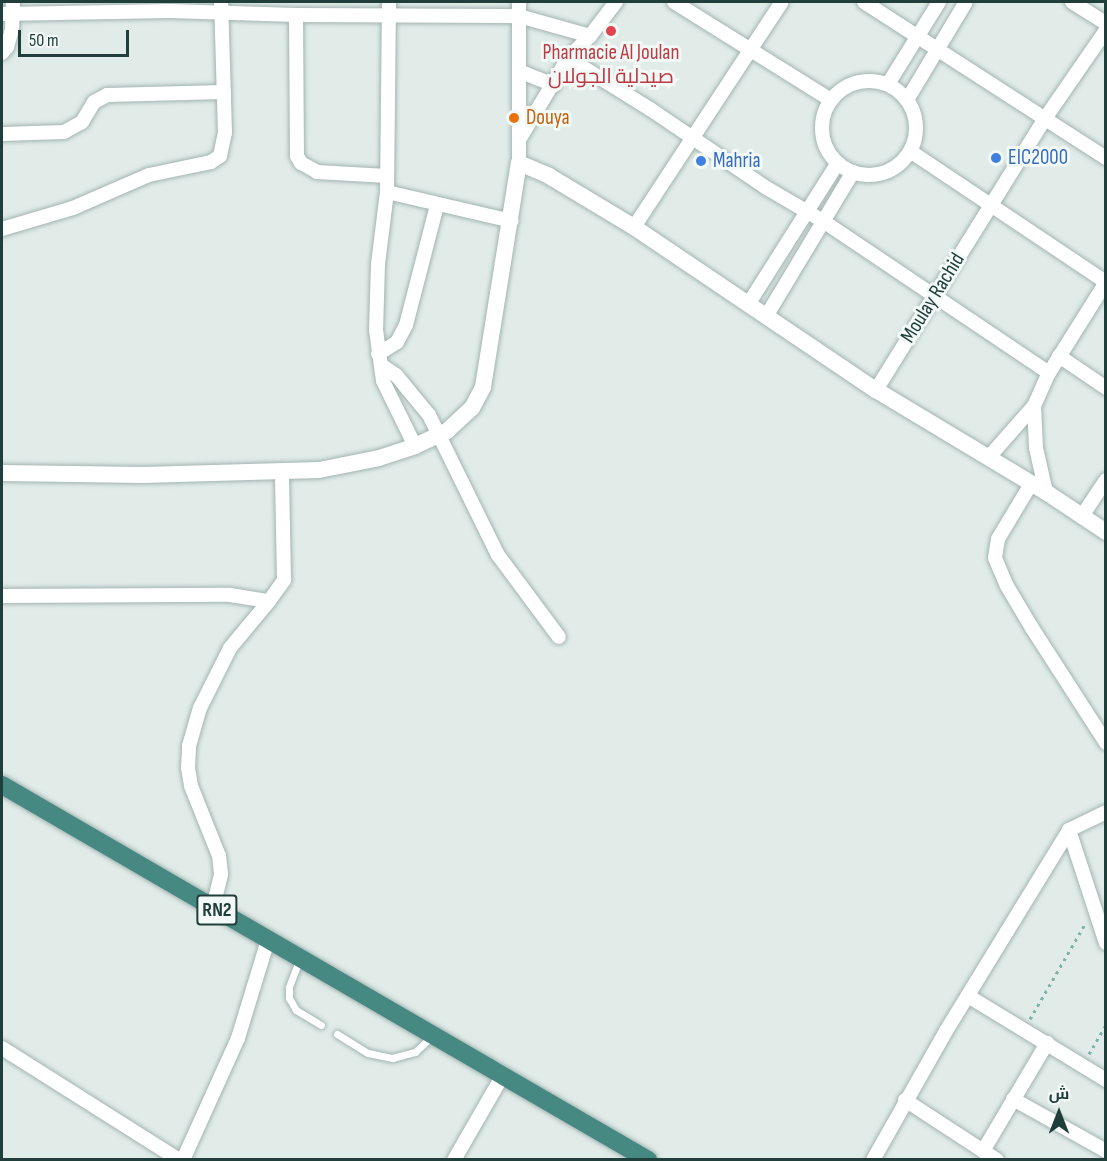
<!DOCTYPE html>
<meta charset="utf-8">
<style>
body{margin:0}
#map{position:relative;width:1107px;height:1161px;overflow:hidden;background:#e1ece9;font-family:"Sofia Sans Condensed",Cairo,sans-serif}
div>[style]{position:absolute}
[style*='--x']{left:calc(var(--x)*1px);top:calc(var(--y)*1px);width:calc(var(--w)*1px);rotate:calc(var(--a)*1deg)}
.path>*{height:3px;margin-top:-1.5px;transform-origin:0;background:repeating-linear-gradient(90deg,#7fb2a8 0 3px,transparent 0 7.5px)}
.roads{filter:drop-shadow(0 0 2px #a3b4b1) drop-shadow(0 0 2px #a3b4b1)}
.service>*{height:7px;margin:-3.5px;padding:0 3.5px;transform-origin:3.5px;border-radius:3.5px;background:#fff}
.minor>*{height:14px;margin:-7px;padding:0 7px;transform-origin:7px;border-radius:7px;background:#fff}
.minor>.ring{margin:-7px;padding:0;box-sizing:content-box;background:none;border:14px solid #fff;border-radius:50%}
.tertiary>*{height:16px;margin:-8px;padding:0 8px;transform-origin:8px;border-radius:8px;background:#fff}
.trunk>*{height:18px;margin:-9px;padding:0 9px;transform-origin:9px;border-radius:9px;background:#468882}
.dots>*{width:16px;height:16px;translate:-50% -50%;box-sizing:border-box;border:3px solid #f2f9f6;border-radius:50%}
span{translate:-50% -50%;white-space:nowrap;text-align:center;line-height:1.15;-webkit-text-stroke:6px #f2f9f6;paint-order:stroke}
.shield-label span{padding:2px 4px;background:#f2f9f6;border:2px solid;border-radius:4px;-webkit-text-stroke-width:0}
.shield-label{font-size:20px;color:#203e3a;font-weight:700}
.health-label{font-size:21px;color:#be3a42}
.food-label{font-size:21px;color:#c56008}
.left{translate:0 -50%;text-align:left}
.shop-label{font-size:21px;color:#366cbe}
.street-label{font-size:21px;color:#203e3a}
.frame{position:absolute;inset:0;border:3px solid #203e3a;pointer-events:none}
.north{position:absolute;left:1029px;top:1083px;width:60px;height:60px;-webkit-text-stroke:4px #f2f9f6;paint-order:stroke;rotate:0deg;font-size:16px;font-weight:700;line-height:24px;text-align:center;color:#203e3a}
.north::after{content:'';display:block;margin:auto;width:21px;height:27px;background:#203e3a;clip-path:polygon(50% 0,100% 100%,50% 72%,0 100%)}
.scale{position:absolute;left:18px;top:30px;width:111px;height:27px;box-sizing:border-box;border:3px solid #203e3a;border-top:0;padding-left:8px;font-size:18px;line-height:21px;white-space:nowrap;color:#203e3a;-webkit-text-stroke:4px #f2f9f6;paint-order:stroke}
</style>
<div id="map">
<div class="path">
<i style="--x:1030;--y:1019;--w:110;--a:-59.9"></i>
<i style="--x:1089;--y:1054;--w:34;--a:-60"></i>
</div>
<div class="roads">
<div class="service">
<i style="--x:300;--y:958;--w:31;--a:111"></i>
<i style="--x:289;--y:987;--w:11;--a:90"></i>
<i style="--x:289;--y:998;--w:14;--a:60"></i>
<i style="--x:296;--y:1010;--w:29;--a:31"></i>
<i style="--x:337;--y:1034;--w:36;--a:32"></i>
<i style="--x:368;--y:1053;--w:25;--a:12"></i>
<i style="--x:392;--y:1058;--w:24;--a:-15"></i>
<i style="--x:415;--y:1052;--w:23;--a:-43"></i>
</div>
<div class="minor">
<i style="--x:389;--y:2;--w:190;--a:90.6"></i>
<i style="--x:387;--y:192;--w:73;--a:97.1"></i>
<i style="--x:378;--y:264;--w:66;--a:91.7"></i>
<i style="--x:376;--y:330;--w:51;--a:82.2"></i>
<i style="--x:383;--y:381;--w:72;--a:63.8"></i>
<i style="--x:674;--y:2;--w:185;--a:32"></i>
<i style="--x:864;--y:2;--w:288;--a:32.8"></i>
<i style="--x:1072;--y:2;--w:40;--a:32"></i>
<i style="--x:2;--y:14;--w:168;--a:-1"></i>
<i style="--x:170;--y:11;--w:126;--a:1.8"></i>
<i style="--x:296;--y:15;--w:223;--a:0.3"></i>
<i style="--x:519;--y:16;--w:74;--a:15.7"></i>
<i style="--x:296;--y:15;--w:141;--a:89.6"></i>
<i style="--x:297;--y:156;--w:8;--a:60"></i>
<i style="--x:301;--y:163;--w:18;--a:29"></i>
<i style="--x:317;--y:172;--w:70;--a:3.3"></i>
<i style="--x:2;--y:53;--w:8;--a:-50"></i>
<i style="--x:7;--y:47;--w:18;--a:-74"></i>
<i style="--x:12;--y:30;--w:28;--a:-88"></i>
<i style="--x:568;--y:58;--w:97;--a:31.9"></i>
<i style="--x:650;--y:109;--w:139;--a:34.1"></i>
<i style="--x:765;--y:187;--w:67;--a:30.4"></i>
<i style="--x:823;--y:221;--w:272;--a:33.9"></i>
<i style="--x:519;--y:71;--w:38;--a:22"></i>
<i class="ring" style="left:822px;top:81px;width:80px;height:80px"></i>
<i style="--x:888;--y:84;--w:97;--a:-58.1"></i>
<i style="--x:907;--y:100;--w:114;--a:-59"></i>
<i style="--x:2;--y:134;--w:62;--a:-1.8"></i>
<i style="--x:64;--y:132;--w:21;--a:-29"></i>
<i style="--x:82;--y:122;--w:23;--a:-59"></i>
<i style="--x:94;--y:102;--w:15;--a:-28"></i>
<i style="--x:107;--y:95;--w:117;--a:-1.5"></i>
<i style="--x:519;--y:140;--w:96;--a:-59.1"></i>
<i style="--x:568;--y:58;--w:31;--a:-45"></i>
<i style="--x:590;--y:36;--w:43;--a:-52.6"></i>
<i style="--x:910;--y:151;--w:236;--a:33.8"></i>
<i style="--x:519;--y:163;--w:161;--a:-90"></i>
<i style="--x:387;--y:192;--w:128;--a:13.1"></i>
<i style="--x:634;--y:227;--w:269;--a:-56.7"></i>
<i style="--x:2;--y:229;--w:74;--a:-16.5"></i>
<i style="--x:73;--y:208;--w:83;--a:-23.5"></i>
<i style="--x:149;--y:175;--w:63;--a:-11.8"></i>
<i style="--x:211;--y:162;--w:11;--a:-34"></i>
<i style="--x:220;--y:156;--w:24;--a:-78"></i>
<i style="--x:225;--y:133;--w:131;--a:-91.7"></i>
<i style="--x:749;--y:303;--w:166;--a:-57.6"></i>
<i style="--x:767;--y:315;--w:167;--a:-59"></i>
<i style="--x:378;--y:354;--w:22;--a:-32"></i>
<i style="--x:397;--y:342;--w:19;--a:-62"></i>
<i style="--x:406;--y:325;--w:124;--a:-75.5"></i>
<i style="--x:1059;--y:356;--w:57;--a:34.2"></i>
<i style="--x:381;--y:365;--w:18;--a:34"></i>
<i style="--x:396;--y:375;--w:52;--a:50.5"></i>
<i style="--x:429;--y:415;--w:156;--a:63.8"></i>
<i style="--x:498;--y:555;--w:102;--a:53.4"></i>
<i style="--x:876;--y:390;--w:318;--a:-58.1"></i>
<i style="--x:1044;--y:120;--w:109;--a:-55.4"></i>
<i style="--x:989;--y:457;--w:68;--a:-48.6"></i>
<i style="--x:1031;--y:484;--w:64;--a:121"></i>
<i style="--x:998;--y:539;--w:19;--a:99"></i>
<i style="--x:995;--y:558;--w:30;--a:67"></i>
<i style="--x:1007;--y:586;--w:49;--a:59.2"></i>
<i style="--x:1032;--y:628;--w:137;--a:57.2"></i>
<i style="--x:1046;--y:492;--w:45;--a:-102.8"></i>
<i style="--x:1036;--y:448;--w:42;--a:-92.7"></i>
<i style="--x:1034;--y:406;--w:36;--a:-66"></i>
<i style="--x:1049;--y:373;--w:107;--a:-57.9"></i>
<i style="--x:1082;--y:516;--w:43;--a:-56.3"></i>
<i style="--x:2;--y:596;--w:228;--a:-0.3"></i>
<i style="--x:230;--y:595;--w:39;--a:9"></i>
<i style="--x:269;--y:601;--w:26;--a:-54"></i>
<i style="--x:284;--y:580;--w:107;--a:-91.1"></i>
<i style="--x:1069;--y:830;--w:119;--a:71.9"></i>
<i style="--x:213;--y:907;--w:34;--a:-76"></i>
<i style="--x:221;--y:874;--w:18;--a:-96"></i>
<i style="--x:219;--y:856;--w:75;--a:-111.8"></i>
<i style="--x:191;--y:786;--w:18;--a:-99"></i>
<i style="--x:188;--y:768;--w:22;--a:-87"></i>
<i style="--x:189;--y:746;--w:40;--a:-74"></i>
<i style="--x:200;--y:708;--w:67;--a:-63.4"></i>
<i style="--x:230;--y:648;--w:61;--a:-50.3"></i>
<i style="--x:968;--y:996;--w:162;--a:31.3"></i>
<i style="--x:2;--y:1048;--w:209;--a:32.3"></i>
<i style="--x:1013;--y:1099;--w:107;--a:29.2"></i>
<i style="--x:905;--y:1100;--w:110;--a:33.1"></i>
<i style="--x:983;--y:1151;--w:126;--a:-59.3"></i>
<i style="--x:183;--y:1160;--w:134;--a:-65.7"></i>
<i style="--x:238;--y:1038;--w:102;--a:-73"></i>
<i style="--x:454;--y:1160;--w:96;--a:-60"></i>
<i style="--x:873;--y:1160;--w:148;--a:-60.5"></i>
<i style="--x:946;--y:1031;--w:236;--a:-58.5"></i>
<i style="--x:1069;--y:830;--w:41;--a:-25.9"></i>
</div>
<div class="tertiary">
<i style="--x:2;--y:473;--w:141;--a:0.8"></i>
<i style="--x:143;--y:475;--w:176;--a:-1.6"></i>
<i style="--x:319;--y:470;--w:61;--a:-11.3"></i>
<i style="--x:379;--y:458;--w:38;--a:-18"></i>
<i style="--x:415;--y:446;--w:35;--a:-25"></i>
<i style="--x:447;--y:431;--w:34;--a:-43"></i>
<i style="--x:472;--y:408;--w:24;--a:-62"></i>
<i style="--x:483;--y:387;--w:227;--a:-80.9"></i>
<i style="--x:519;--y:163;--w:33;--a:23"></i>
<i style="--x:549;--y:176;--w:99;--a:31"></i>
<i style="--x:634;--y:227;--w:292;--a:34"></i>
<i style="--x:876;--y:390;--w:198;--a:31"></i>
<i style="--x:1046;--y:492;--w:72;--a:33.7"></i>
</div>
<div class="trunk">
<i style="--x:2;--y:785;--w:747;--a:30.13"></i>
</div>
</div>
<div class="dots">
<i style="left:611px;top:31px;background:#e0444e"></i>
<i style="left:514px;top:118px;background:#e8710a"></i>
<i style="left:996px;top:158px;background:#3f7fe0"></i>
<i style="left:701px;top:161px;background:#3f7fe0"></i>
</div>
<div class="shield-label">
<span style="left:217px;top:910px">RN2</span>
</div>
<div class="health-label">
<span style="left:611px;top:65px">Pharmacie Al Joulan<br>صيدلية الجولان</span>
</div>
<div class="food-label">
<span class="left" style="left:526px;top:118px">Douya</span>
</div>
<div class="shop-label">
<span class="left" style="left:1008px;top:158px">EIC2000</span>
<span class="left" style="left:713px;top:161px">Mahria</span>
</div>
<div class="street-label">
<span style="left:933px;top:298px;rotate:-58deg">Moulay Rachid</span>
</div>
<div class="frame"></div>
<div class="north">ش</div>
<div class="scale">50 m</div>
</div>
